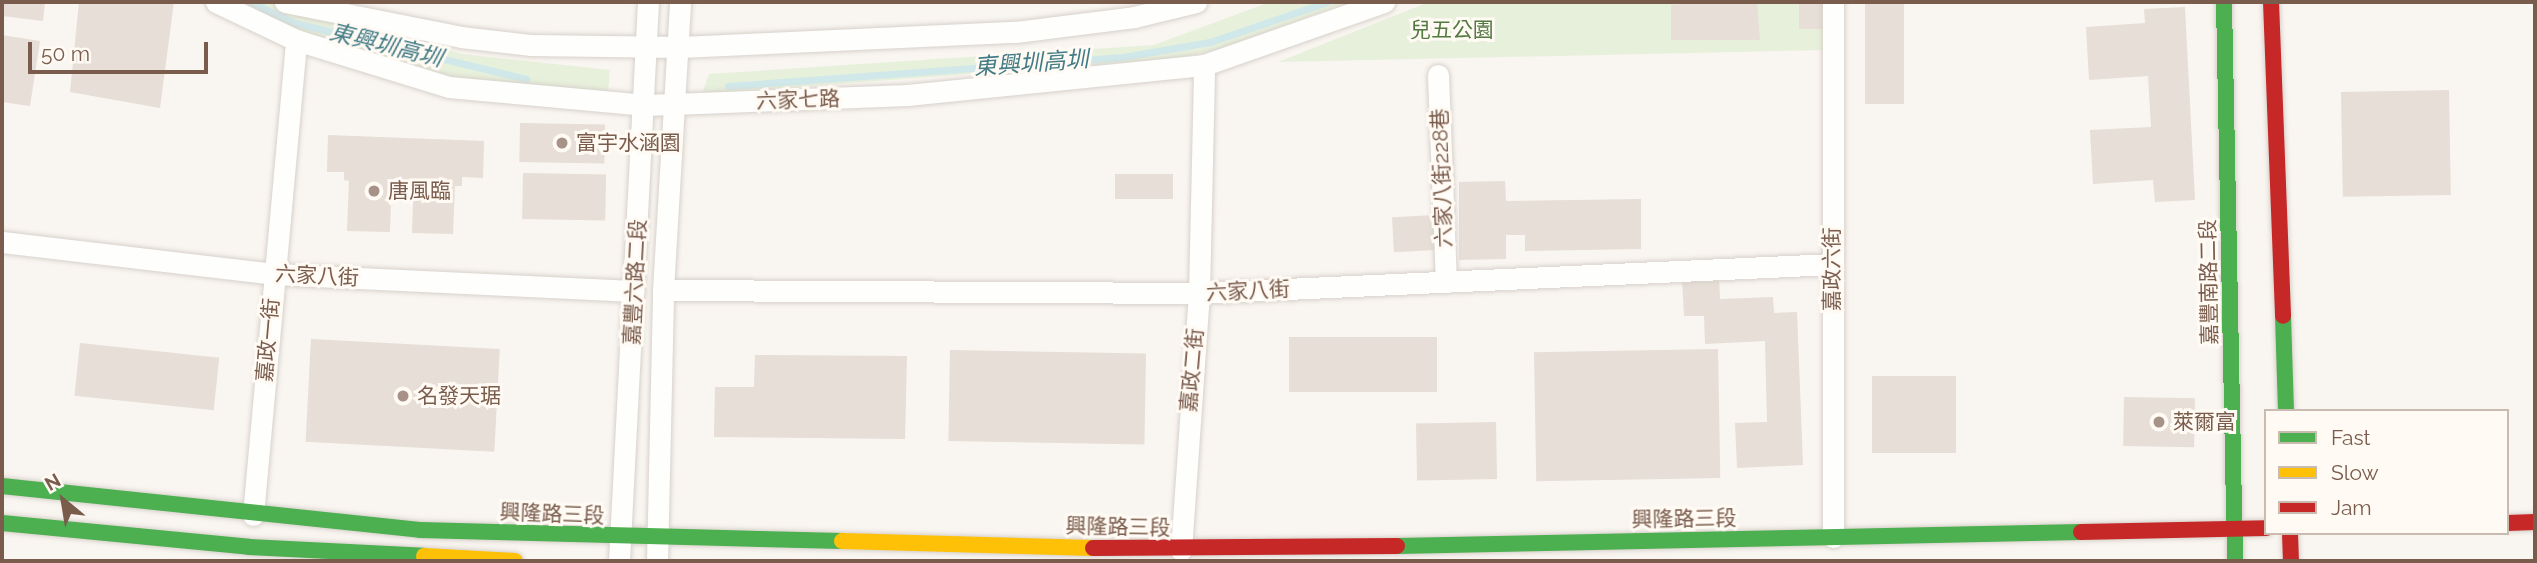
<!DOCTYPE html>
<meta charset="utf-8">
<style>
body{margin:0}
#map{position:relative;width:2537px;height:563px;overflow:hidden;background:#f9f5f0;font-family:Raleway,"Noto Sans TC",sans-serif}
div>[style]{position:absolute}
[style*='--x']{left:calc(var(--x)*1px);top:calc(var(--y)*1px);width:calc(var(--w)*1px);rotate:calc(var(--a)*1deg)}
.green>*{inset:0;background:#e7f0db}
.stream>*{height:7px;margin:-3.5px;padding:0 3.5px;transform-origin:3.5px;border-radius:3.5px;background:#d0e8ea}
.building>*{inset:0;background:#e6ded7;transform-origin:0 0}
.roads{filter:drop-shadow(0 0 2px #d7d1cb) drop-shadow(0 0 2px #d7d1cb)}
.street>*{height:21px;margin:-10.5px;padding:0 10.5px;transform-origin:10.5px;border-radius:10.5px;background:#fefefd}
.fast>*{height:16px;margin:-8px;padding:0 8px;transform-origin:8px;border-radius:8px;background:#4caf50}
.slow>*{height:16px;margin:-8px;padding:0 8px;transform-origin:8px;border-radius:8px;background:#ffc107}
.jam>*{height:16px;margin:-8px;padding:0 8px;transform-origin:8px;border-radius:8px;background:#c62828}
.dots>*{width:19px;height:19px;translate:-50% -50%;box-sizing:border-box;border:4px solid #fffaf3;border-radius:50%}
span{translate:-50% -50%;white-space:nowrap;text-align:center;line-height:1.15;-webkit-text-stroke:6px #fffaf3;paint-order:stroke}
.park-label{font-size:21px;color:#537a41}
.street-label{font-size:21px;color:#7a5c4d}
.poi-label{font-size:21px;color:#7a5c4d}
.left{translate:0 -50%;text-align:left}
.water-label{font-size:23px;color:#437c86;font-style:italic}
.frame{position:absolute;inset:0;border:4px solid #7a5c4d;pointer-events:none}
.legend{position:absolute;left:2264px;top:409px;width:245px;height:126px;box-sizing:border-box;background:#fffaf3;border:2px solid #cabbb1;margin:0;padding:9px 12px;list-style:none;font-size:21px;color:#7a5c4d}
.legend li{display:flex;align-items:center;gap:14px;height:35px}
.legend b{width:35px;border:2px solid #cabbb1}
.north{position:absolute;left:28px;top:465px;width:70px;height:70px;-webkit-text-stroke:5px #fffaf3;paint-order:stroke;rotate:330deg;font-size:19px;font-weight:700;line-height:28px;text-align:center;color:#7a5c4d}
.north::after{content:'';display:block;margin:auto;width:24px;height:32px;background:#7a5c4d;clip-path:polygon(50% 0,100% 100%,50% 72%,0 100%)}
.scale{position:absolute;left:28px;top:42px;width:180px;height:32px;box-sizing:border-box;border:4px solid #7a5c4d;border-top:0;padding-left:9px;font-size:21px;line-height:24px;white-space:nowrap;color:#7a5c4d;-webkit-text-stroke:5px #fffaf3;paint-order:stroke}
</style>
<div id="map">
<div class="green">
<i style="clip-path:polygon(229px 2px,280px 2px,301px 12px,462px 54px,610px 70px,608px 92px,450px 79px,297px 33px)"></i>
<i style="clip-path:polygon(1270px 2px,1347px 2px,1221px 49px,1175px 59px,702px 94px,709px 74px,1154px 45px)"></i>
<i style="clip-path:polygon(1429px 2px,1827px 2px,1828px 50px,1278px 62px)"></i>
</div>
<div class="stream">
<i style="--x:250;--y:2;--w:50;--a:25"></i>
<i style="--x:295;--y:23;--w:238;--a:13.6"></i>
<i style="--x:728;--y:86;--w:396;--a:-4.2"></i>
<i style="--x:1123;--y:57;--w:88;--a:-9.8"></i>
<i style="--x:1210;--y:42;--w:124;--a:-18.9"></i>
</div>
<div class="building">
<i style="clip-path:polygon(2px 2px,45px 2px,43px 21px,2px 16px)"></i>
<i style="clip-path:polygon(79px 2px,174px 2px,160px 108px,70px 92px)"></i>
<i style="clip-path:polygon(1716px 2px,1757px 2px,1760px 40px,1671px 40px,1671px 5px)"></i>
<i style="left:1799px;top:2px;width:24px;height:27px"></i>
<i style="left:1865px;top:2px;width:39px;height:102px"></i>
<i style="clip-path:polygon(2185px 7px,2195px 200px,2155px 202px,2153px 180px,2093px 184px,2090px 130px,2151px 127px,2148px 76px,2089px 80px,2086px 27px,2145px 23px,2144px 9px)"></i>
<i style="clip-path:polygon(2px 35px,40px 41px,30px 106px,2px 102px)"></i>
<i style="left:2449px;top:90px;width:105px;height:108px;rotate:89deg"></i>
<i style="left:520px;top:123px;width:85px;height:39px;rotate:1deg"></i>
<i style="clip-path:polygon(328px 135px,484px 141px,483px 178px,462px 177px,462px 186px,455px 186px,453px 234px,412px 233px,413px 203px,391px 202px,390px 232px,347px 231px,349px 181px,344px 180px,344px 172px,327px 172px)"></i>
<i style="left:523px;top:173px;width:83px;height:46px;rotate:1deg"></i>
<i style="left:1115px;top:174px;width:58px;height:25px"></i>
<i style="clip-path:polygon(1505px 181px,1506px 201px,1641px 199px,1641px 249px,1525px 251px,1525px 235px,1506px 235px,1506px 259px,1459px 260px,1459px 182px)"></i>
<i style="left:1434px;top:215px;width:35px;height:42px;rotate:87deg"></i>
<i style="clip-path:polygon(1719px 277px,1720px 299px,1773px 297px,1774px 313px,1797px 312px,1803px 465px,1737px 468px,1735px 423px,1767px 422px,1765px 341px,1705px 344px,1704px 316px,1684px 316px,1682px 279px)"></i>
<i style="left:1289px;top:337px;width:148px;height:55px"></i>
<i style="left:311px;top:339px;width:189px;height:103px;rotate:3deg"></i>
<i style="left:80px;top:343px;width:140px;height:53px;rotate:6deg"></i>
<i style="left:1718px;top:349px;width:129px;height:184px;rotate:89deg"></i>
<i style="left:950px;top:350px;width:196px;height:91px;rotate:1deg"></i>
<i style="clip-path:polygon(755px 355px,907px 356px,905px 439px,714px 437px,715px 387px,754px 387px)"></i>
<i style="left:1872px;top:376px;width:84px;height:77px"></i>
<i style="left:2124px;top:397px;width:71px;height:49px;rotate:1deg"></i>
<i style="left:1496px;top:422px;width:57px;height:80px;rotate:89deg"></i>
</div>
<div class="roads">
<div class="street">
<i style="--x:216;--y:2;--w:89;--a:25.4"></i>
<i style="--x:296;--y:40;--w:160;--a:17.1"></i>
<i style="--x:449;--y:87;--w:198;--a:5.2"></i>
<i style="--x:646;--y:105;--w:262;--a:-2.2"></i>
<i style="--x:908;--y:95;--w:298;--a:-5.8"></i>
<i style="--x:1204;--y:65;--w:191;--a:-19.3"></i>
<i style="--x:285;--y:2;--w:179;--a:11.2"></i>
<i style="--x:461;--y:37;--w:69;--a:6.6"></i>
<i style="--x:530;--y:45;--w:150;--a:0.8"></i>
<i style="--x:680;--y:47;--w:336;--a:-2.6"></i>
<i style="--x:1016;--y:32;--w:119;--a:-7.2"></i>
<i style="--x:1134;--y:17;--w:64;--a:-13.6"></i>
<i style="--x:1438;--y:75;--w:207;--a:87.8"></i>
<i style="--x:2;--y:242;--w:274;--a:6.7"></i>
<i style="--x:274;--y:274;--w:360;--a:2.7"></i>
<i style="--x:663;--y:290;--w:536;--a:0.32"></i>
<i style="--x:1199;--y:293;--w:634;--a:-2.62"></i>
<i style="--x:253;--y:515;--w:477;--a:-84.8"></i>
<i style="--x:1833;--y:537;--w:535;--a:-90"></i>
<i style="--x:1181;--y:550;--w:258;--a:-86"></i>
<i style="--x:1199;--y:293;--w:228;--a:-88.7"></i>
<i style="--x:619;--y:561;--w:560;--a:-87.03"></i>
<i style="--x:657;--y:561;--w:271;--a:-88.7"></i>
<i style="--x:663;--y:290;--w:289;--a:-86.6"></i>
</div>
<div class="fast">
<i style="--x:2224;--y:2;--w:559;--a:88.87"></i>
<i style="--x:2283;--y:316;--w:95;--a:88.2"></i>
<i style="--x:2;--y:486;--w:420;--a:6"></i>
<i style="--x:420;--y:530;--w:422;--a:1.5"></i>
<i style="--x:2;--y:523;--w:248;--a:5.5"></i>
<i style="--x:249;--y:547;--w:175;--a:2.9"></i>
<i style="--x:1397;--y:546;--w:684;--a:-1.17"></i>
</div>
<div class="slow">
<i style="--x:842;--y:541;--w:251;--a:1.6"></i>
<i style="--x:424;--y:556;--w:91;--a:3.1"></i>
</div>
<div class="jam">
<i style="--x:2271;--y:2;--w:314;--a:87.8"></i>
<i style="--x:2507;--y:523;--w:28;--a:-2"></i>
<i style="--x:2081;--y:532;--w:185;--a:-1.2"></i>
<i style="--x:2290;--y:533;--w:28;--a:88"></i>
<i style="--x:1093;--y:548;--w:304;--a:-0.4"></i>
</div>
</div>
<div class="dots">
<i style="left:562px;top:143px;background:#a69286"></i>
<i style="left:374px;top:191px;background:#a69286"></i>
<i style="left:403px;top:396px;background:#a69286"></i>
<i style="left:2159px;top:422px;background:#a69286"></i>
</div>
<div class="park-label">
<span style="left:1452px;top:30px">兒五公園</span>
</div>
<div class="street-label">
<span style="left:798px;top:100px;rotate:-2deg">六家七路</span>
<span style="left:1442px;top:178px;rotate:-92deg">六家八街228巷</span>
<span style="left:1832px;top:269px;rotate:-90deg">嘉政六街</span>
<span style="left:317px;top:276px;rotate:3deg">六家八街</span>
<span style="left:635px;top:282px;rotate:-87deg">嘉豐六路二段</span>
<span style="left:2209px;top:282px;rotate:-91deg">嘉豐南路二段</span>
<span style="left:1248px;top:291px;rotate:-3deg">六家八街</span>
<span style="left:268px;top:340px;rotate:-85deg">嘉政一街</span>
<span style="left:1192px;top:370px;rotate:-85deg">嘉政二街</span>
<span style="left:552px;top:514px;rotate:2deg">興隆路三段</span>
<span style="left:1684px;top:519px;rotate:-1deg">興隆路三段</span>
<span style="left:1118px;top:527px;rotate:1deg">興隆路三段</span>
</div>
<div class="poi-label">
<span class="left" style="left:576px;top:143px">富宇水涵園</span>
<span class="left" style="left:388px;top:191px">唐風臨</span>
<span class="left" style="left:417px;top:396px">名發天琚</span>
<span class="left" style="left:2173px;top:422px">萊爾富</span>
</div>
<div class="water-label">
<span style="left:386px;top:45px;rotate:14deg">東興圳高圳</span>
<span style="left:1031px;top:63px;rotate:-4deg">東興圳高圳</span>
</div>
<div class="frame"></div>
<ul class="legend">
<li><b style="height:9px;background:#4caf50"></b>Fast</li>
<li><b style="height:9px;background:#ffc107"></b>Slow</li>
<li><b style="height:9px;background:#c62828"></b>Jam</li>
</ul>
<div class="north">N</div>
<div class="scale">50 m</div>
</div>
